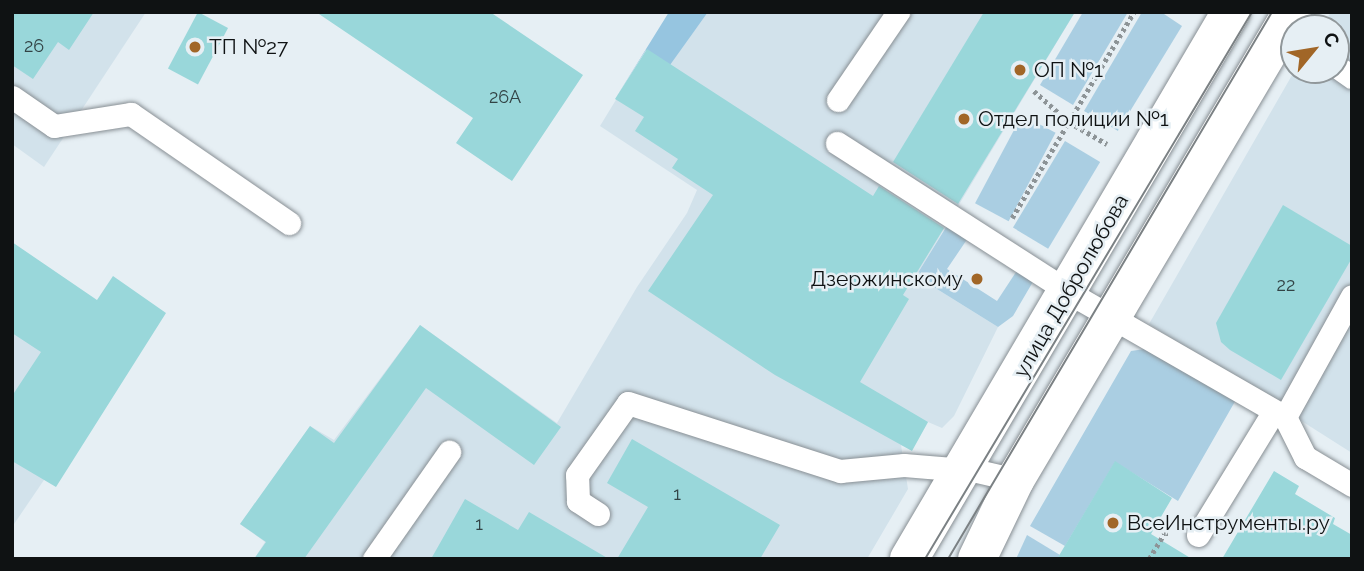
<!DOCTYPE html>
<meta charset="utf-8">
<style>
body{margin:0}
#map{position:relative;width:1364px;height:571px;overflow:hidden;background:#e6eff4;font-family:Raleway,sans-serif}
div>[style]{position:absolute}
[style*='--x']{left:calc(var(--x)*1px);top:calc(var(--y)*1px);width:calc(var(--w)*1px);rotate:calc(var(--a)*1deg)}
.built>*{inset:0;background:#d2e2eb}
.green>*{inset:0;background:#aacee2;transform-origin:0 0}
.forest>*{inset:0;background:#96c5e0}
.building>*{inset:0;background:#99d7da;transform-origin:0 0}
.path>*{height:4.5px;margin-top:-2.25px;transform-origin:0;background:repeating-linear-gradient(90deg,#8d9497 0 3.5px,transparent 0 7px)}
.roads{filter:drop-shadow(0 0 2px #888f94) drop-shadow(0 0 2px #888f94)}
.service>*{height:23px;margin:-11.5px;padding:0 11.5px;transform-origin:11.5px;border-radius:11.5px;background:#fff}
.secondary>*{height:38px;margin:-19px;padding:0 19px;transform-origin:19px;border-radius:19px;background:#fff}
.tram>*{height:2px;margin:-1px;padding:0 1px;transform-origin:1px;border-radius:1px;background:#7b8184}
.dots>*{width:19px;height:19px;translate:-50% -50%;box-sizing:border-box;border:4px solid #e6eff4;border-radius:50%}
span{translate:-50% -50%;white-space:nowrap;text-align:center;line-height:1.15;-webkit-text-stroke:5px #e6eff4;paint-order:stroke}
.number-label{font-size:18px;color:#324345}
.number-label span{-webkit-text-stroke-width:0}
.poi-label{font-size:21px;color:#0f1213}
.left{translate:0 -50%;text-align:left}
.right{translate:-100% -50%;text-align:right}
.street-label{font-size:21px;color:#0f1213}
.frame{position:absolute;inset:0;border:14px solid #0f1213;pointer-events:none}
.north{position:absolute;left:1280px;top:14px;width:70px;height:70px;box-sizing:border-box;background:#e6eff4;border:2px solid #90979a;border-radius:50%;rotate:60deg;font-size:19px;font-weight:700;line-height:28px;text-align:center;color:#0f1213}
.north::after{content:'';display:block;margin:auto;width:24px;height:32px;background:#a16627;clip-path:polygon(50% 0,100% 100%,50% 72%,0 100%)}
</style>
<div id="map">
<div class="built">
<i style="clip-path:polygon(12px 12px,146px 12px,44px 167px,12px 144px)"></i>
<i style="clip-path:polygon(708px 12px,1075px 12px,916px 276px,998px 327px,954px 416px,942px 428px,928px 422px,912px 450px,901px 445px,908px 489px,867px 559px,254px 559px,265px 542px,240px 524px,310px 426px,334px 440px,420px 325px,557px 423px,637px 287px,687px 213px,697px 190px,600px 126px,647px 49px,670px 64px)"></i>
<i style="clip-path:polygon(1331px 12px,1352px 12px,1352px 453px,1149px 324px,1295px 70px,1336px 70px,1336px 28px,1321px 28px)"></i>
<i style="clip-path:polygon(12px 319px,110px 383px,12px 527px)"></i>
</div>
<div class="green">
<i style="clip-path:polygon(1083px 12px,1128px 12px,1073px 105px,1040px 85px)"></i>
<i style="clip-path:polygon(1142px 12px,1161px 12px,1182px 26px,1118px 131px,1084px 111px)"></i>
<i style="left:1022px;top:115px;width:38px;height:100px;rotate:28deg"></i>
<i style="left:1065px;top:141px;width:41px;height:101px;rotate:31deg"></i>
<i style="clip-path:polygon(948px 224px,968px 238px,947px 269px,983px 292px,997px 301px,1018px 269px,1034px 280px,1013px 316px,998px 327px,916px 276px)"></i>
<i style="clip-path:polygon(1152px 348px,1237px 398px,1178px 501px,1115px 462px,1065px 546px,1030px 526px,1131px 351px)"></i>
<i style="clip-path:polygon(1027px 535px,1060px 555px,1057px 559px,1016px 559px)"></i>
</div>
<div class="forest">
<i style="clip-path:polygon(669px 12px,708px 12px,670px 65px,646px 50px,615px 99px)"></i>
</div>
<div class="building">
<i style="clip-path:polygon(12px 12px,94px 12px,69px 50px,58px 42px,33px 79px,12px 65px)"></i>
<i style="left:198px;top:12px;width:34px;height:64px;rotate:28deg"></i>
<i style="clip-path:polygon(316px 12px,490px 12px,583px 75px,512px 181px,456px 143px,473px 118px)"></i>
<i style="clip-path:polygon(984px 12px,1075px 12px,958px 204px,893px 162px)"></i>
<i style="clip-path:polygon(647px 49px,873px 196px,879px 186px,944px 228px,903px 295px,909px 299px,860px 382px,928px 422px,912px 451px,775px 375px,648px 291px,713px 195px,672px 168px,678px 159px,635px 131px,644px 117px,615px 99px)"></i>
<i style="clip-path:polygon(1283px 205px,1352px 246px,1352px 258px,1281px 380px,1230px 350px,1221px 342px,1216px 323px)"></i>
<i style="clip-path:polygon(12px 242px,97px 300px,113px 276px,166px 313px,56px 487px,12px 461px,12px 396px,41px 352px,12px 333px)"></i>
<i style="clip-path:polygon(420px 325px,561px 427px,534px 465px,426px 388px,304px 559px,254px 559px,266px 542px,240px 524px,310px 426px,334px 443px)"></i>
<i style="clip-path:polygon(632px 439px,780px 525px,760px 559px,617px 559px,648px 507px,607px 483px)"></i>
<i style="clip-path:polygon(1115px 461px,1172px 498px,1151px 534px,1192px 559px,1057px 559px)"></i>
<i style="clip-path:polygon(1274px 471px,1299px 486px,1295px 494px,1335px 518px,1333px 524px,1352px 535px,1352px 559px,1222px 559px)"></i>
<i style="clip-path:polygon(465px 499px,518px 530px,529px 512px,609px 559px,431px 559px)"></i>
</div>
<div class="path">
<i style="--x:1034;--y:91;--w:47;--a:41.5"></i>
<i style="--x:1069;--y:122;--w:44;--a:30.1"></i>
<i style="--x:1012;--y:218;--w:239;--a:-59.4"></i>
<i style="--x:1149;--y:559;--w:29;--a:-59"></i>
<i style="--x:1164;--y:534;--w:5;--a:0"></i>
</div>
<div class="roads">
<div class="service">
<i style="--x:1336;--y:66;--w:19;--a:35"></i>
<i style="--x:12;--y:97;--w:51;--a:34.6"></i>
<i style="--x:54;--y:126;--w:78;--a:-8.9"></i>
<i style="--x:131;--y:114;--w:192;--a:34.6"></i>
<i style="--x:838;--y:100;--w:107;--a:-55.7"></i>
<i style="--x:837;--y:143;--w:289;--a:32.7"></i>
<i style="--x:1080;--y:299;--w:237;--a:29.9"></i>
<i style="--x:1285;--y:417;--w:138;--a:-61"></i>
<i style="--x:1285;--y:417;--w:45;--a:63.4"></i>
<i style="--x:1305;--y:457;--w:55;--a:30.8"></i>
<i style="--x:598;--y:514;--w:24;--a:-147"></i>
<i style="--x:578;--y:501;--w:26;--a:-92"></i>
<i style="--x:577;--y:475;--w:88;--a:-54.7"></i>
<i style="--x:628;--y:403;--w:223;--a:17.8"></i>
<i style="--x:840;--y:471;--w:64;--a:-5.4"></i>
<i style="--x:904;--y:465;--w:73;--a:4.7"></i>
<i style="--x:977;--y:471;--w:39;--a:13"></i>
<i style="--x:1198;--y:535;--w:145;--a:-58.5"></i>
<i style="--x:374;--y:559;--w:131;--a:-55"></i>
</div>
<div class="secondary">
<i style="--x:909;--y:559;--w:635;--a:-59.52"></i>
<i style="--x:977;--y:559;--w:88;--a:-64.3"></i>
<i style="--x:1015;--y:480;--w:544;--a:-59.38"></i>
</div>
</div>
<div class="tram">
<i style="--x:925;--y:559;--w:637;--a:-59.13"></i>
<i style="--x:948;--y:559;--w:636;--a:-59.36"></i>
</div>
<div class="dots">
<i style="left:195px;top:47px;background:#a16627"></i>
<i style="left:1020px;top:70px;background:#a16627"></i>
<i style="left:964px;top:119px;background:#a16627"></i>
<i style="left:977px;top:279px;background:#a16627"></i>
<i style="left:1113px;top:523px;background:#a16627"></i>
</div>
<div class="number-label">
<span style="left:34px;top:46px">26</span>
<span style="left:505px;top:97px">26А</span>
<span style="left:1286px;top:285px">22</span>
<span style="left:677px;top:494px">1</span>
<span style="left:479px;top:524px">1</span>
</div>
<div class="poi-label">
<span class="left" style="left:209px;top:47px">ТП №27</span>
<span class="left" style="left:1034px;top:70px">ОП №1</span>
<span class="left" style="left:978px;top:119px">Отдел полиции №1</span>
<span class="right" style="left:963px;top:279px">Дзержинскому</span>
<span class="left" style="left:1127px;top:523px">ВсеИнструменты.ру</span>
</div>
<div class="street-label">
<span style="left:1071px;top:286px;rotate:-60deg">улица Добролюбова</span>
</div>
<div class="frame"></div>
<div class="north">С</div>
</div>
